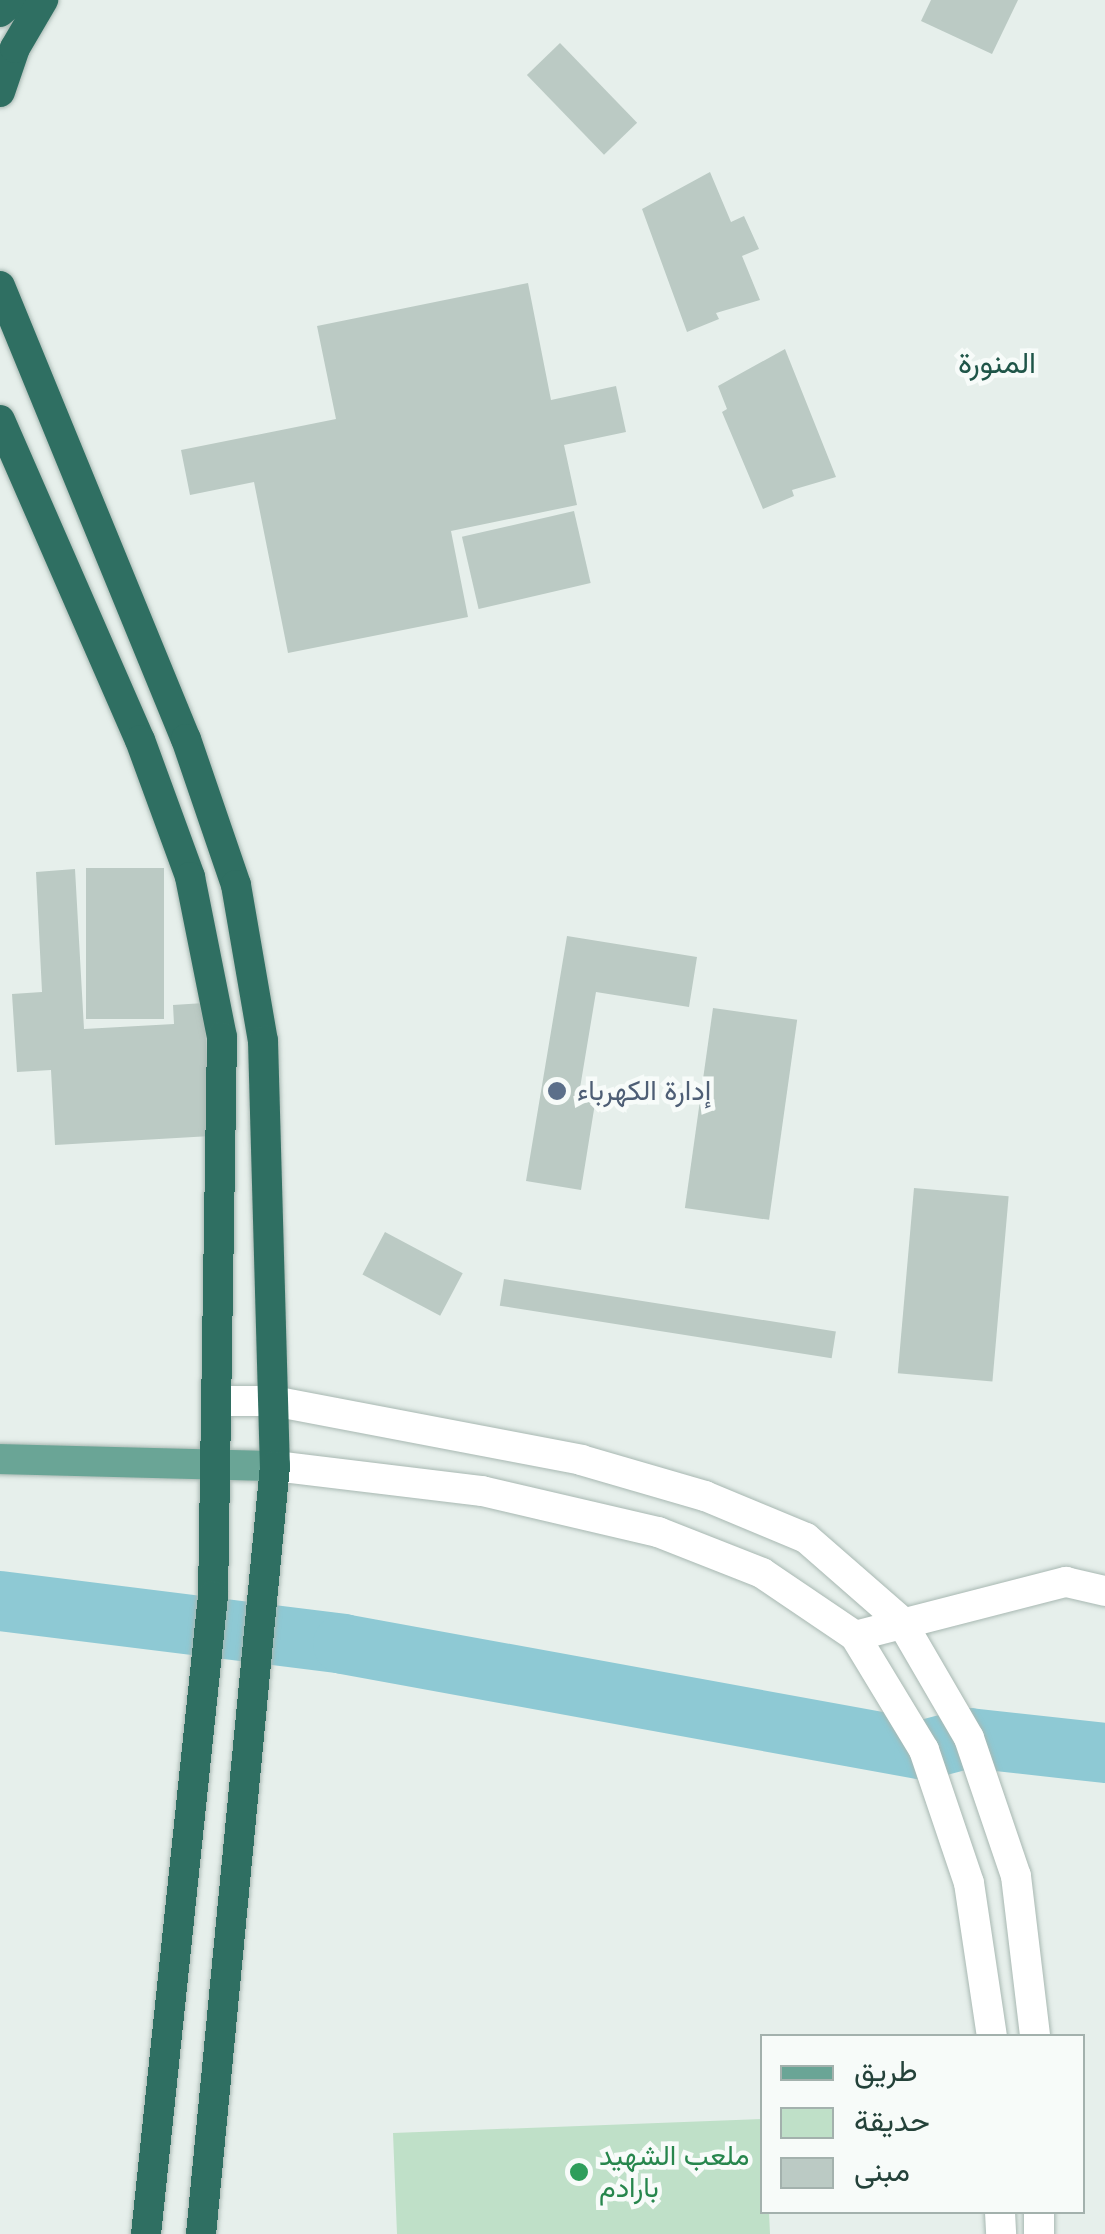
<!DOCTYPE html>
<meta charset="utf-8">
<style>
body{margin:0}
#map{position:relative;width:1105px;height:2234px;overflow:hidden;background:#e6efeb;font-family:"DM Sans",Vazirmatn,sans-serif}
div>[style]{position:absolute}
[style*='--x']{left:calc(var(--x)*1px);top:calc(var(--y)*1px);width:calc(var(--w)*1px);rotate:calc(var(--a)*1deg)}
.green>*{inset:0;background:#bfe0c8}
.river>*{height:60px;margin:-30px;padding:0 30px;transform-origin:30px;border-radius:30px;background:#8ec9d4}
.building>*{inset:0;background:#bbcac4;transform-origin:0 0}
.roads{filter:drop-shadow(0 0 2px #a8b8b2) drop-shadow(0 0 2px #a8b8b2)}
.minor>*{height:30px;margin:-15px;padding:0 15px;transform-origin:15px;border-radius:15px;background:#fff}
.major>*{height:30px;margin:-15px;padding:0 15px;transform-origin:15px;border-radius:15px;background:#6aa596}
.highway>*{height:30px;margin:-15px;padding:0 15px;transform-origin:15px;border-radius:15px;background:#2f6f62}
.dots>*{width:28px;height:28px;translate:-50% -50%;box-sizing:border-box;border:5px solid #f7fbf9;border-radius:50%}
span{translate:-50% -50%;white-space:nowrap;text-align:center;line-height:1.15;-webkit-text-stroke:9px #f7fbf9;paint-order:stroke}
.service-label{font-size:28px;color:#4e5e75}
.left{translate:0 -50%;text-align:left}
.leisure-label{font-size:28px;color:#27864d}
.neighbourhood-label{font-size:30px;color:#1f5548}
.legend{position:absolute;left:760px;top:2034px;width:325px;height:180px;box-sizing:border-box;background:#f7fbf9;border:2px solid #a3b1ad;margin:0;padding:12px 18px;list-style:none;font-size:30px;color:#24423a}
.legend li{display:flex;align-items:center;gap:20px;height:50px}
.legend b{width:50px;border:2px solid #a3b1ad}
</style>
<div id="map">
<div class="green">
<i style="clip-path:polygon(762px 2119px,762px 2212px,769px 2212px,770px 2234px,397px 2234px,393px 2133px)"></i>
</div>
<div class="river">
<i style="--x:0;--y:1601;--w:346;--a:7.1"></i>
<i style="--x:343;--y:1644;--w:591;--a:10.34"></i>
<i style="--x:924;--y:1750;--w:47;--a:-14.9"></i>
<i style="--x:969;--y:1738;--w:137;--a:6.3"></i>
</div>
<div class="building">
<i style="clip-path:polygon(931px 0,1018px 0,992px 54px,921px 21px)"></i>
<i style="left:560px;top:43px;width:111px;height:46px;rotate:46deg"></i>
<i style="clip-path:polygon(710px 172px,731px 222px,744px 216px,759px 249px,742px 256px,760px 300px,716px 313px,719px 319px,687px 332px,642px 209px)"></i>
<i style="clip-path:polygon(528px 283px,551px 400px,616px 386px,626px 432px,564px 445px,577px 505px,451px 531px,468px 617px,288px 653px,254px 482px,190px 495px,181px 450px,336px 419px,317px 326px)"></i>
<i style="clip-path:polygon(785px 349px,836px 477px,792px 490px,794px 496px,763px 509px,722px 412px,727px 409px,718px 386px)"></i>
<i style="left:574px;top:511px;width:74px;height:115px;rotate:77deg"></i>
<i style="left:164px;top:868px;width:151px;height:78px;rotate:90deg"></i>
<i style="clip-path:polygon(75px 869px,84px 1029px,174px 1024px,173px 1005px,204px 1003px,211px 1136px,55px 1145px,51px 1070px,17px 1072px,12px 994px,42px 992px,36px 872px)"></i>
<i style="clip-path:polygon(567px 936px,697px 957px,689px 1007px,596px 992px,580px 1088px,597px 1091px,581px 1190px,526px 1181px)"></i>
<i style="left:713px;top:1008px;width:85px;height:202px;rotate:8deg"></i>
<i style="left:914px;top:1188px;width:95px;height:186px;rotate:5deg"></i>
<i style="left:385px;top:1232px;width:88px;height:48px;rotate:28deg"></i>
<i style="left:504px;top:1279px;width:336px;height:27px;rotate:9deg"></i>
</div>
<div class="roads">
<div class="minor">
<i style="--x:219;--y:1401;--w:54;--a:0"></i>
<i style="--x:273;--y:1401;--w:314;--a:10.8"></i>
<i style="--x:581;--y:1460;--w:129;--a:16.2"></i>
<i style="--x:705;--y:1496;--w:109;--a:22.6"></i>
<i style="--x:806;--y:1538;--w:126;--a:41.1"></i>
<i style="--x:901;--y:1621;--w:135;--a:59.8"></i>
<i style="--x:969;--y:1738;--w:146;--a:71.2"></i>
<i style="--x:1016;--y:1876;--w:161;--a:83.2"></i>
<i style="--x:275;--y:1466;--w:209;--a:6.9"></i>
<i style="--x:482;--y:1491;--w:181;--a:13.1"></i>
<i style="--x:658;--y:1532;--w:112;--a:21.5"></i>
<i style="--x:762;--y:1573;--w:112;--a:34.1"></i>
<i style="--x:855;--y:1636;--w:133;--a:58.8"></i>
<i style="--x:924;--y:1750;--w:140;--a:71.3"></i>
<i style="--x:969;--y:1883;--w:155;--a:81.5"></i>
<i style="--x:855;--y:1636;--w:218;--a:-14.4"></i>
<i style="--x:1066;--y:1582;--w:40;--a:13"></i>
<i style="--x:1000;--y:2212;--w:22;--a:87"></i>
<i style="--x:1039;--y:2212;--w:22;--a:90"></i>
</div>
<div class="major">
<i style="--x:0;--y:1459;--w:275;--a:1.5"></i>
</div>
<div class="highway">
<i style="--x:0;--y:12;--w:18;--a:-41"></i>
<i style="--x:0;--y:92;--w:46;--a:-71.2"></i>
<i style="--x:15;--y:48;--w:56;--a:-59.7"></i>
<i style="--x:0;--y:286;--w:490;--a:67.7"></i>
<i style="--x:186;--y:739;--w:154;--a:71.1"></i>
<i style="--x:236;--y:885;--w:158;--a:80.2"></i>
<i style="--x:263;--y:1041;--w:425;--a:88.4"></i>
<i style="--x:275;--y:1466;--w:772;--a:95.5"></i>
<i style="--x:0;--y:420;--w:349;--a:66.4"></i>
<i style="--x:140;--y:740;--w:146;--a:69.9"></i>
<i style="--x:190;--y:877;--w:163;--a:78.7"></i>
<i style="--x:222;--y:1037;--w:559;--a:90.92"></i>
<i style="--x:213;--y:1596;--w:642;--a:95.99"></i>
</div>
</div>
<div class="dots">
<i style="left:557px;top:1091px;background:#5c6f8a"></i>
<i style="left:579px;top:2172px;background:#2e9e5b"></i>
</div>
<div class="service-label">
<span class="left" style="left:577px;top:1091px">إدارة الكهرباء</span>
</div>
<div class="leisure-label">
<span class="left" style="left:599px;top:2172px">ملعب الشهيد<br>بارادم</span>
</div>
<div class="neighbourhood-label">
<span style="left:997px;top:363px">المنورة</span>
</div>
<ul class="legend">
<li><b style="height:12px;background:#6aa596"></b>طريق</li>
<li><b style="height:28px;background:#bfe0c8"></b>حديقة</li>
<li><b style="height:28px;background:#bbcac4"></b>مبنى</li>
</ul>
</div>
